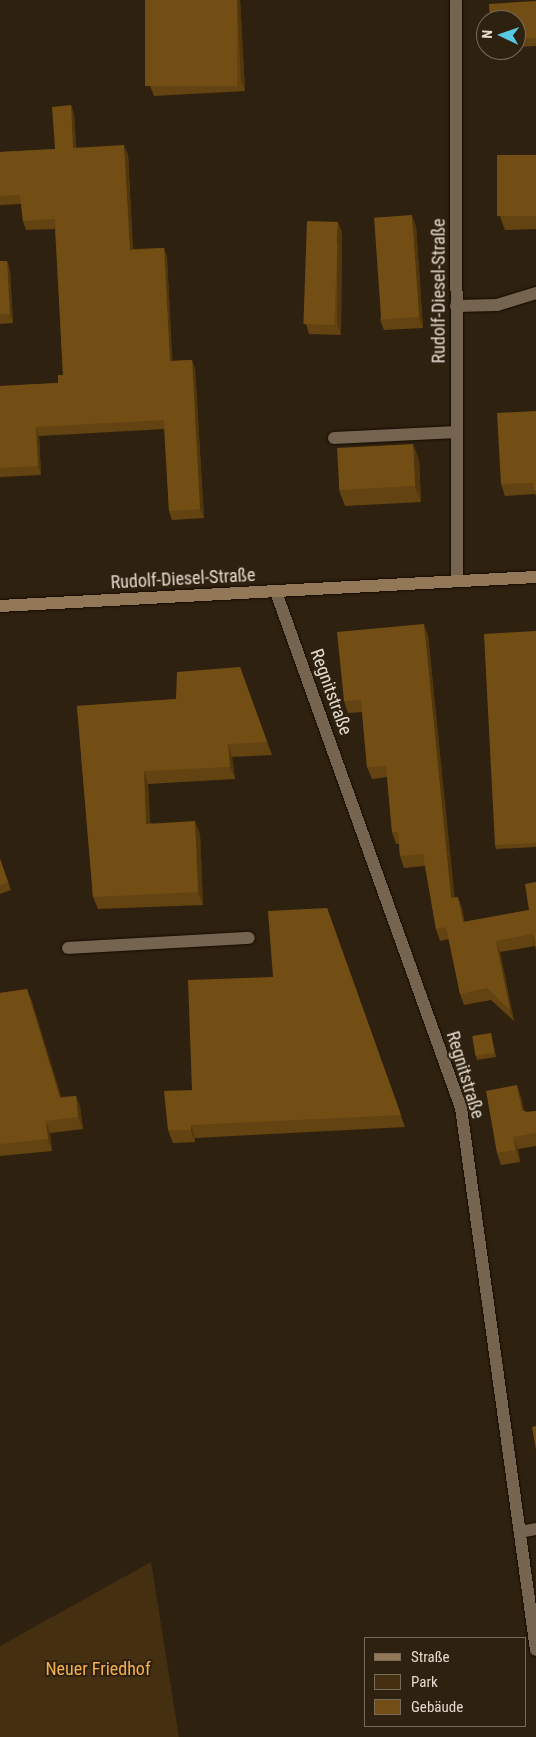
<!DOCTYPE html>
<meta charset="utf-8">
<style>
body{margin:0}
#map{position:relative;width:536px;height:1737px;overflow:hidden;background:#2e210f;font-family:"Roboto Condensed",sans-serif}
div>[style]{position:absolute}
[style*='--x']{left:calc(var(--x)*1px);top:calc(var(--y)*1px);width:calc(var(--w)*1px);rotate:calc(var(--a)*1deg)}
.green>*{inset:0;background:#452f11}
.roads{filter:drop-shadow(0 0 1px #160a00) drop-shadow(0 0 1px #160a00)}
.lane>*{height:12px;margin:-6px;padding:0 6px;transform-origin:6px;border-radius:6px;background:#746450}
.street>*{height:12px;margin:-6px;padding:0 6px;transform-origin:6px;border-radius:6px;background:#746450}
.secondary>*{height:12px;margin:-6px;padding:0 6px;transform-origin:6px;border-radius:6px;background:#927857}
.wall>*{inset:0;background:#634311}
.shaded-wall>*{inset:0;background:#50370e}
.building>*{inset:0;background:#734e14;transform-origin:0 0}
span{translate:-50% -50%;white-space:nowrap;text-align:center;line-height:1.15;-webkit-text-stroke:4px #2e210f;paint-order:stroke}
.street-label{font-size:18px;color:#e4dbd0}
.park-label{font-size:18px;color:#f5b04f}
.legend{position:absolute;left:364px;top:1637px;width:162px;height:90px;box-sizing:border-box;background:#2e210f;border:1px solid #776b5c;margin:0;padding:6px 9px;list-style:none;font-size:15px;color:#e4dbd0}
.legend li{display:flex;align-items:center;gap:10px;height:25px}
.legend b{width:25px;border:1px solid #776b5c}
.north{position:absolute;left:476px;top:10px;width:50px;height:50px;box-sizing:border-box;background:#2e210f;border:1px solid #776b5c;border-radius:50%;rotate:273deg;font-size:14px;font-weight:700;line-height:20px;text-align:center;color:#e4dbd0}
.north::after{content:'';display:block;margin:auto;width:18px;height:22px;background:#58c9e3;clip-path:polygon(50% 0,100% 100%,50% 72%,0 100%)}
</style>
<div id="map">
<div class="green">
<i style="clip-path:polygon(151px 1562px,179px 1737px,0 1737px,0 1646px)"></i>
</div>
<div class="roads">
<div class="lane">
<i style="--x:456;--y:306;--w:41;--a:-1.4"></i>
<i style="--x:497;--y:305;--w:41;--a:-17.1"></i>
<i style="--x:334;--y:438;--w:122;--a:-2.8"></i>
<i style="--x:68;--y:948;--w:181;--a:-3.2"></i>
<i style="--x:520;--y:1532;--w:16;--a:-11"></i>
</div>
<div class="street">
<i style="--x:456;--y:0;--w:581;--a:89.9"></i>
<i style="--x:276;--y:592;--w:548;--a:70.28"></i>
<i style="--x:461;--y:1108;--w:547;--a:82.12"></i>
</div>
<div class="secondary">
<i style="--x:0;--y:606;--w:537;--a:-3.1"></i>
</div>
</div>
<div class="wall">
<i style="clip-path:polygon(145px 0,240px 0,245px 91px,154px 96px,150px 86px)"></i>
<i style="clip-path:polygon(536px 1px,536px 46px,516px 47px,516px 20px)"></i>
<i style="clip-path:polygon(71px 105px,74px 114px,76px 148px,128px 154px,133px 249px,164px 248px,167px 257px,172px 361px,192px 360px,195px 369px,204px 518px,172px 520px,169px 511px,164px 429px,39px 436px,41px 475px,0 477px,0 386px,58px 383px,63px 375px,55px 229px,26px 230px,23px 221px,21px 204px,0 205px,0 152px,55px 149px)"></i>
<i style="clip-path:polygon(536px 155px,536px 229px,505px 230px,500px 217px)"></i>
<i style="clip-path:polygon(416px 226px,423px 328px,384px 330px,380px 320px)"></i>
<i style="clip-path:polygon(342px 232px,341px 335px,309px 334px,306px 324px)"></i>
<i style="clip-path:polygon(0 261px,7px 261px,10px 270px,13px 323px,0 324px)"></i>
<i style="clip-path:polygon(536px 411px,536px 496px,535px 494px,505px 496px,501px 484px)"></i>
<i style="clip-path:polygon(413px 444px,419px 460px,421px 502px,345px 506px,339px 490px)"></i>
<i style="clip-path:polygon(536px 631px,536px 847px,496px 849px,495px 845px)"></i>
<i style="clip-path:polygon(428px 635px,454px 897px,462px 908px,464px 922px,529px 910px,535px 946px,500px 952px,514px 1021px,491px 1000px,464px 1005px,460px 994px,449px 939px,440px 941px,436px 929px,425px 866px,404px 868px,400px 856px,399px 844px,396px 844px,392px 832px,387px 777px,372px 779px,367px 767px,362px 712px,348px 713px,344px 701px)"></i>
<i style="clip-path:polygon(240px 667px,272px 755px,232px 757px,235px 779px,148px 784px,150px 823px,200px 834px,203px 905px,98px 909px,93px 897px,77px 706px,176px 699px)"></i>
<i style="clip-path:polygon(0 859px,11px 890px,0 894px)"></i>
<i style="clip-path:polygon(327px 908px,405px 1127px,195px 1138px,195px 1142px,173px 1143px,168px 1130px,192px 1090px,273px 977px)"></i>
<i style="clip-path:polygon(27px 989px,61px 1097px,76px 1096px,80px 1107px,83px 1129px,50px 1133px,52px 1151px,0 1156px,0 993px)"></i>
<i style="clip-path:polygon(491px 1033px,496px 1057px,477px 1060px,476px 1056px)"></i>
<i style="clip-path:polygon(521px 1097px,524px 1111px,527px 1112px,536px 1111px,536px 1146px,518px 1149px,520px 1162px,501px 1165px,497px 1153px)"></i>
</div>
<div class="shaded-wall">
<i style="clip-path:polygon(237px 0,240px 0,245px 91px,241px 81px)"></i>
<i style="clip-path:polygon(71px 105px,74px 114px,77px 157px,73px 148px)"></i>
<i style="clip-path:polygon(124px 145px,128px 154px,133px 259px,130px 250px)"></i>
<i style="clip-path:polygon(412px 215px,416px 226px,423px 328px,419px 317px)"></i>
<i style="clip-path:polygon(338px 222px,342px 232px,341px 335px,337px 324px)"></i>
<i style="clip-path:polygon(164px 248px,167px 257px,173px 370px,170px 361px)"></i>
<i style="clip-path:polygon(7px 261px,10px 270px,13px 323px,10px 314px)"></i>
<i style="clip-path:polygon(192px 360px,195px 369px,204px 518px,200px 509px)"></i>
<i style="clip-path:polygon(36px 427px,39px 436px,41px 475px,38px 466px)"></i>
<i style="clip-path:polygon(413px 444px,419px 460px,421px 502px,415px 486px)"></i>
<i style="clip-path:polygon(424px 624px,428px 635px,456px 910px,451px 898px)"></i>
<i style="clip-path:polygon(228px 744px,232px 757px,235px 779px,230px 767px)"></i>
<i style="clip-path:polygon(144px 771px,148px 784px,151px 836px,146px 824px)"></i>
<i style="clip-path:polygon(195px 821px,200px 834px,203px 905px,198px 892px)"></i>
<i style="clip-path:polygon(458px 897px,462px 908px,467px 934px,463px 922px)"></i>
<i style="clip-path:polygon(496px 941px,500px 952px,514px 1021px,510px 1010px)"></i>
<i style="clip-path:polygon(27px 989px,32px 1001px,65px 1109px,60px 1098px)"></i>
<i style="clip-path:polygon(517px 1085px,521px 1097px,526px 1122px,522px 1110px)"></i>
<i style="clip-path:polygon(76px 1096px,80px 1107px,83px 1129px,78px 1117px)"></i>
<i style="clip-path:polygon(46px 1121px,50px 1133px,52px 1151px,48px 1139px)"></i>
<i style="clip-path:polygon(191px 1125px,195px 1138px,195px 1142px,191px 1130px)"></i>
<i style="clip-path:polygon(513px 1137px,518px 1149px,520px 1162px,516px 1150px)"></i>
</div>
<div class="building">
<i style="left:145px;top:0;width:92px;height:86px"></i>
<i style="clip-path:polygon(536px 1px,536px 38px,516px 39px,516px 20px,490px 20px,489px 4px)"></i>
<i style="clip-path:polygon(71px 105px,73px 148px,124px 145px,130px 250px,164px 248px,170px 361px,192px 360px,200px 509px,169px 511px,164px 420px,36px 427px,38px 466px,0 468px,0 386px,58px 383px,58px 375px,63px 375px,55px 219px,23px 221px,20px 195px,0 196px,0 152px,55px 149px,52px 107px)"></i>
<i style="left:536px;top:155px;width:61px;height:39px;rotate:90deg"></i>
<i style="left:412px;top:215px;width:102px;height:38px;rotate:86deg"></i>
<i style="left:307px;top:221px;width:31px;height:103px;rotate:2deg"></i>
<i style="clip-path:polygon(0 261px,7px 261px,10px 314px,0 314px)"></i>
<i style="clip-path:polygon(536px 411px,536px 490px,534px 490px,533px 483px,501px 484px,497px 413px)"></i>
<i style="left:413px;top:444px;width:42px;height:76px;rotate:87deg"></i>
<i style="clip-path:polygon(424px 624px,451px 898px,458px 897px,463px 922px,529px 910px,525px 884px,536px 882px,536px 950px,533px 934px,496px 941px,510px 1010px,487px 988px,460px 994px,446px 927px,436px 929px,423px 854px,400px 856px,398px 832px,392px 832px,386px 766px,367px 767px,361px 700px,344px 701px,337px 632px)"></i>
<i style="clip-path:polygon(536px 631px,536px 843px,495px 845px,484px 634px)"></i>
<i style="clip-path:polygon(240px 667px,267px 742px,228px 744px,230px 767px,144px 771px,146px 824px,195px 821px,198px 892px,93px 897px,77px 706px,176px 699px,177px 672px)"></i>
<i style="clip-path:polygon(0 859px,8px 882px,0 885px)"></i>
<i style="clip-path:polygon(327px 908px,401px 1115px,191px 1125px,191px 1130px,168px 1130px,164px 1091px,192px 1090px,188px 980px,273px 977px,268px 911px)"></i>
<i style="clip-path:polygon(27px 989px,60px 1098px,76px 1096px,78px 1117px,46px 1121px,48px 1139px,0 1144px,0 993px)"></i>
<i style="left:491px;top:1033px;width:20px;height:19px;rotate:81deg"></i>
<i style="clip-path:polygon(517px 1085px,522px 1110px,527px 1112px,536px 1111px,536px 1133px,513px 1137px,516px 1150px,497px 1153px,486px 1091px)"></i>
<i style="clip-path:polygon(536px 1426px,536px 1450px,532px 1427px)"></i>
</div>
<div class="street-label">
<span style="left:439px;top:291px;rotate:-90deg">Rudolf-Diesel-Straße</span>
<span style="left:183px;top:579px;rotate:-3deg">Rudolf-Diesel-Straße</span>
<span style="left:331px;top:692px;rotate:70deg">Regnitstraße</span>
<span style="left:465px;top:1075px;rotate:73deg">Regnitstraße</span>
</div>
<div class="park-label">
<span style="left:98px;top:1669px">Neuer Friedhof</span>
</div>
<ul class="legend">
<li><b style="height:6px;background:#927857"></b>Straße</li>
<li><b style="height:14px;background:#452f11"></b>Park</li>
<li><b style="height:14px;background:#734e14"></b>Gebäude</li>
</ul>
<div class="north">N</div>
</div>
